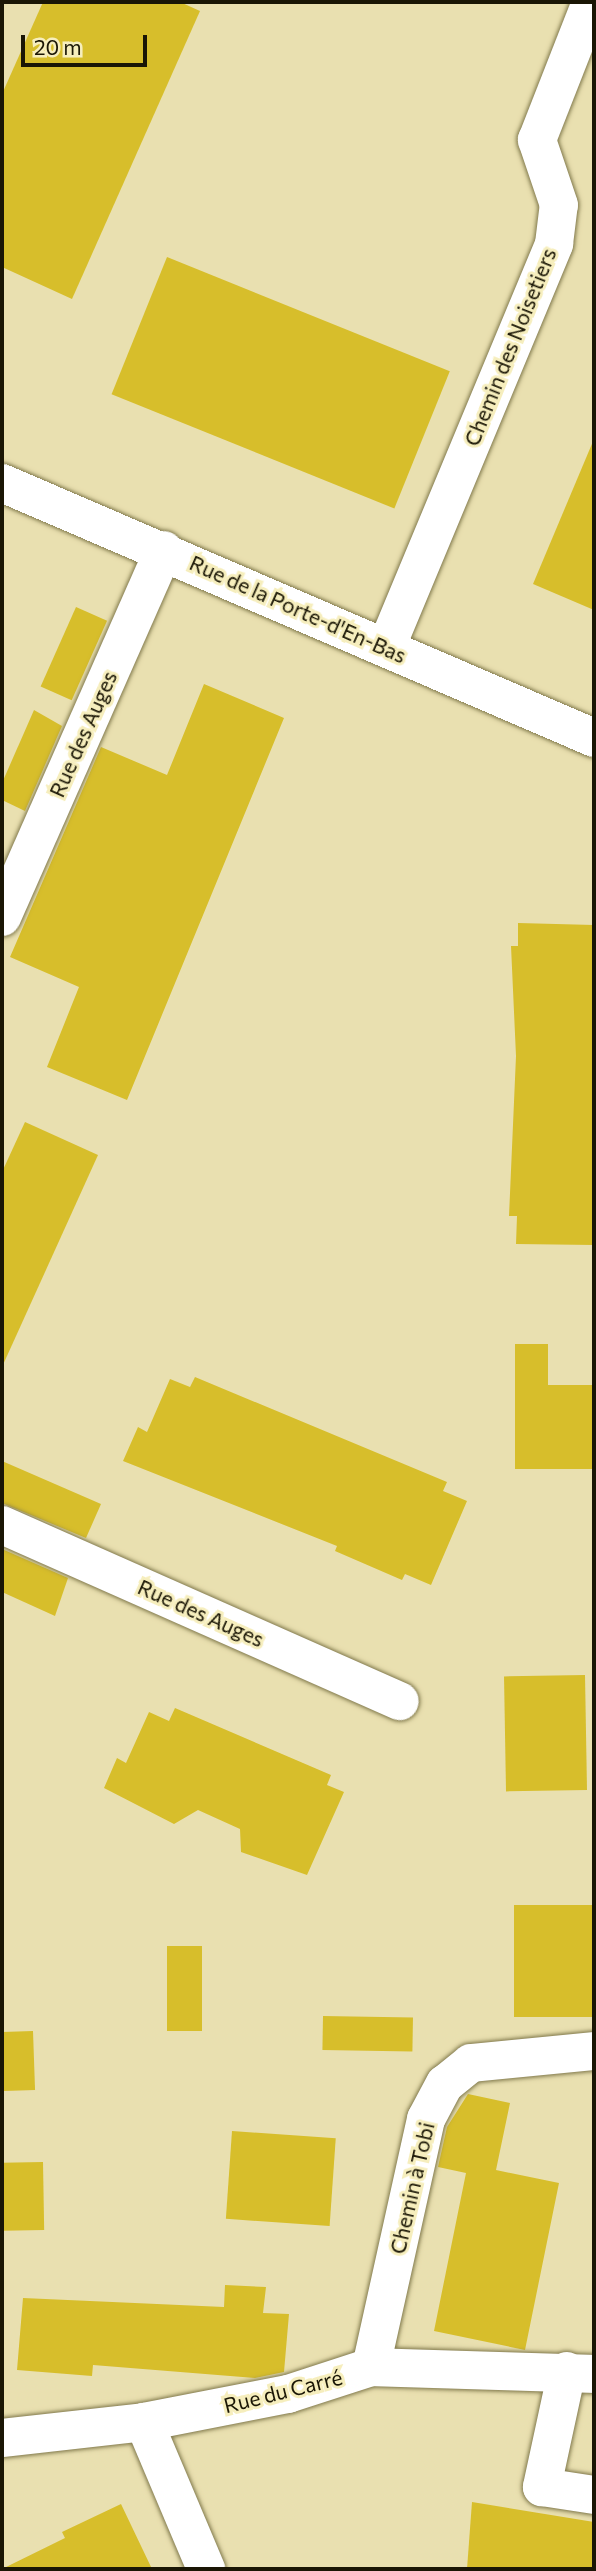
<!DOCTYPE html>
<meta charset="utf-8">
<style>
body{margin:0}
#map{position:relative;width:596px;height:2571px;overflow:hidden;background:#e9e0b0;font-family:Commissioner,sans-serif}
div>[style]{position:absolute}
[style*='--x']{left:calc(var(--x)*1px);top:calc(var(--y)*1px);width:calc(var(--w)*1px);rotate:calc(var(--a)*1deg)}
.building>*{inset:0;background:#d7be2b;transform-origin:0 0}
.roads{filter:drop-shadow(0 0 2px #81794c) drop-shadow(0 0 2px #81794c)}
.minor>*{height:38px;margin:-19px;padding:0 19px;transform-origin:19px;border-radius:19px;background:#fff}
span{translate:-50% -50%;white-space:nowrap;text-align:center;line-height:1.15;-webkit-text-stroke:6px #f6eebd;paint-order:stroke}
.street-label{font-size:21px;color:#1a1605}
.frame{position:absolute;inset:0;border:4px solid #1a1605;pointer-events:none}
.scale{position:absolute;left:21px;top:35px;width:126px;height:32px;box-sizing:border-box;border:4px solid #1a1605;border-top:0;padding-left:9px;font-size:21px;line-height:24px;white-space:nowrap;color:#1a1605;-webkit-text-stroke:5px #f6eebd;paint-order:stroke}
</style>
<div id="map">
<div class="building">
<i style="clip-path:polygon(43px 2px,180px 2px,200px 11px,72px 299px,2px 267px,2px 94px)"></i>
<i style="left:167px;top:257px;width:305px;height:148px;rotate:22deg"></i>
<i style="clip-path:polygon(594px 439px,594px 610px,533px 584px)"></i>
<i style="left:76px;top:607px;width:34px;height:87px;rotate:24deg"></i>
<i style="clip-path:polygon(204px 684px,284px 718px,127px 1100px,47px 1067px,79px 987px,10px 957px,101px 747px,167px 775px)"></i>
<i style="clip-path:polygon(34px 710px,62px 726px,25px 811px,2px 800px,2px 783px)"></i>
<i style="clip-path:polygon(518px 923px,594px 925px,594px 1245px,516px 1244px,517px 1216px,509px 1216px,516px 1056px,511px 946px,518px 946px)"></i>
<i style="clip-path:polygon(25px 1122px,98px 1155px,2px 1367px,2px 1172px)"></i>
<i style="clip-path:polygon(515px 1344px,548px 1344px,548px 1385px,594px 1385px,594px 1469px,515px 1469px)"></i>
<i style="clip-path:polygon(195px 1377px,447px 1482px,443px 1491px,467px 1501px,431px 1585px,405px 1574px,402px 1580px,335px 1551px,337px 1546px,123px 1461px,138px 1427px,147px 1432px,170px 1379px,190px 1387px)"></i>
<i style="clip-path:polygon(2px 1461px,101px 1504px,86px 1538px,2px 1503px)"></i>
<i style="clip-path:polygon(2px 1549px,68px 1578px,55px 1616px,2px 1592px)"></i>
<i style="left:585px;top:1675px;width:115px;height:81px;rotate:89deg"></i>
<i style="clip-path:polygon(175px 1708px,331px 1775px,327px 1785px,344px 1792px,307px 1875px,241px 1852px,240px 1829px,198px 1810px,174px 1824px,104px 1788px,117px 1758px,126px 1763px,149px 1712px,169px 1721px)"></i>
<i style="left:514px;top:1905px;width:80px;height:112px"></i>
<i style="left:167px;top:1946px;width:35px;height:85px"></i>
<i style="left:323px;top:2016px;width:90px;height:34px;rotate:1deg"></i>
<i style="left:33px;top:2031px;width:59px;height:31px;rotate:88deg"></i>
<i style="clip-path:polygon(468px 2094px,510px 2103px,496px 2170px,559px 2183px,525px 2350px,434px 2331px,466px 2173px,438px 2167px,447px 2127px)"></i>
<i style="left:232px;top:2131px;width:104px;height:88px;rotate:4deg"></i>
<i style="left:43px;top:2162px;width:68px;height:41px;rotate:89deg"></i>
<i style="clip-path:polygon(225px 2285px,266px 2287px,263px 2313px,289px 2314px,284px 2372px,255px 2378px,93px 2365px,92px 2376px,17px 2370px,23px 2298px,224px 2307px)"></i>
<i style="clip-path:polygon(472px 2502px,594px 2522px,594px 2569px,467px 2569px)"></i>
<i style="clip-path:polygon(121px 2504px,152px 2569px,2px 2569px,65px 2538px,62px 2532px)"></i>
</div>
<div class="roads">
<div class="minor">
<i style="--x:2;--y:483;--w:645;--a:23.3"></i>
<i style="--x:386;--y:648;--w:438;--a:-67.4"></i>
<i style="--x:554;--y:244;--w:39;--a:-83"></i>
<i style="--x:559;--y:205;--w:69;--a:-108.7"></i>
<i style="--x:537;--y:140;--w:148;--a:-68.6"></i>
<i style="--x:2;--y:917;--w:401;--a:-66.2"></i>
<i style="--x:2;--y:1525;--w:435;--a:23.9"></i>
<i style="--x:371;--y:2367;--w:254;--a:-77.5"></i>
<i style="--x:426;--y:2119;--w:40;--a:-62"></i>
<i style="--x:445;--y:2084;--w:33;--a:-39"></i>
<i style="--x:471;--y:2063;--w:124;--a:-5.6"></i>
<i style="--x:567;--y:2371;--w:119;--a:102.2"></i>
<i style="--x:542;--y:2487;--w:53;--a:8.7"></i>
<i style="--x:144;--y:2422;--w:160;--a:67.1"></i>
<i style="--x:2;--y:2438;--w:143;--a:-6.4"></i>
<i style="--x:144;--y:2422;--w:147;--a:-11"></i>
<i style="--x:288;--y:2394;--w:87;--a:-18"></i>
<i style="--x:371;--y:2367;--w:223;--a:1.8"></i>
</div>
</div>
<div class="street-label">
<span style="left:510px;top:347px;rotate:-68deg">Chemin des Noisetiers</span>
<span style="left:298px;top:609px;rotate:24deg">Rue de la Porte-d'En-Bas</span>
<span style="left:83px;top:734px;rotate:-66deg">Rue des Auges</span>
<span style="left:201px;top:1613px;rotate:24deg">Rue des Auges</span>
<span style="left:412px;top:2188px;rotate:-77deg">Chemin à Tobi</span>
<span style="left:283px;top:2391px;rotate:-14deg">Rue du Carré</span>
</div>
<div class="frame"></div>
<div class="scale">20 m</div>
</div>
